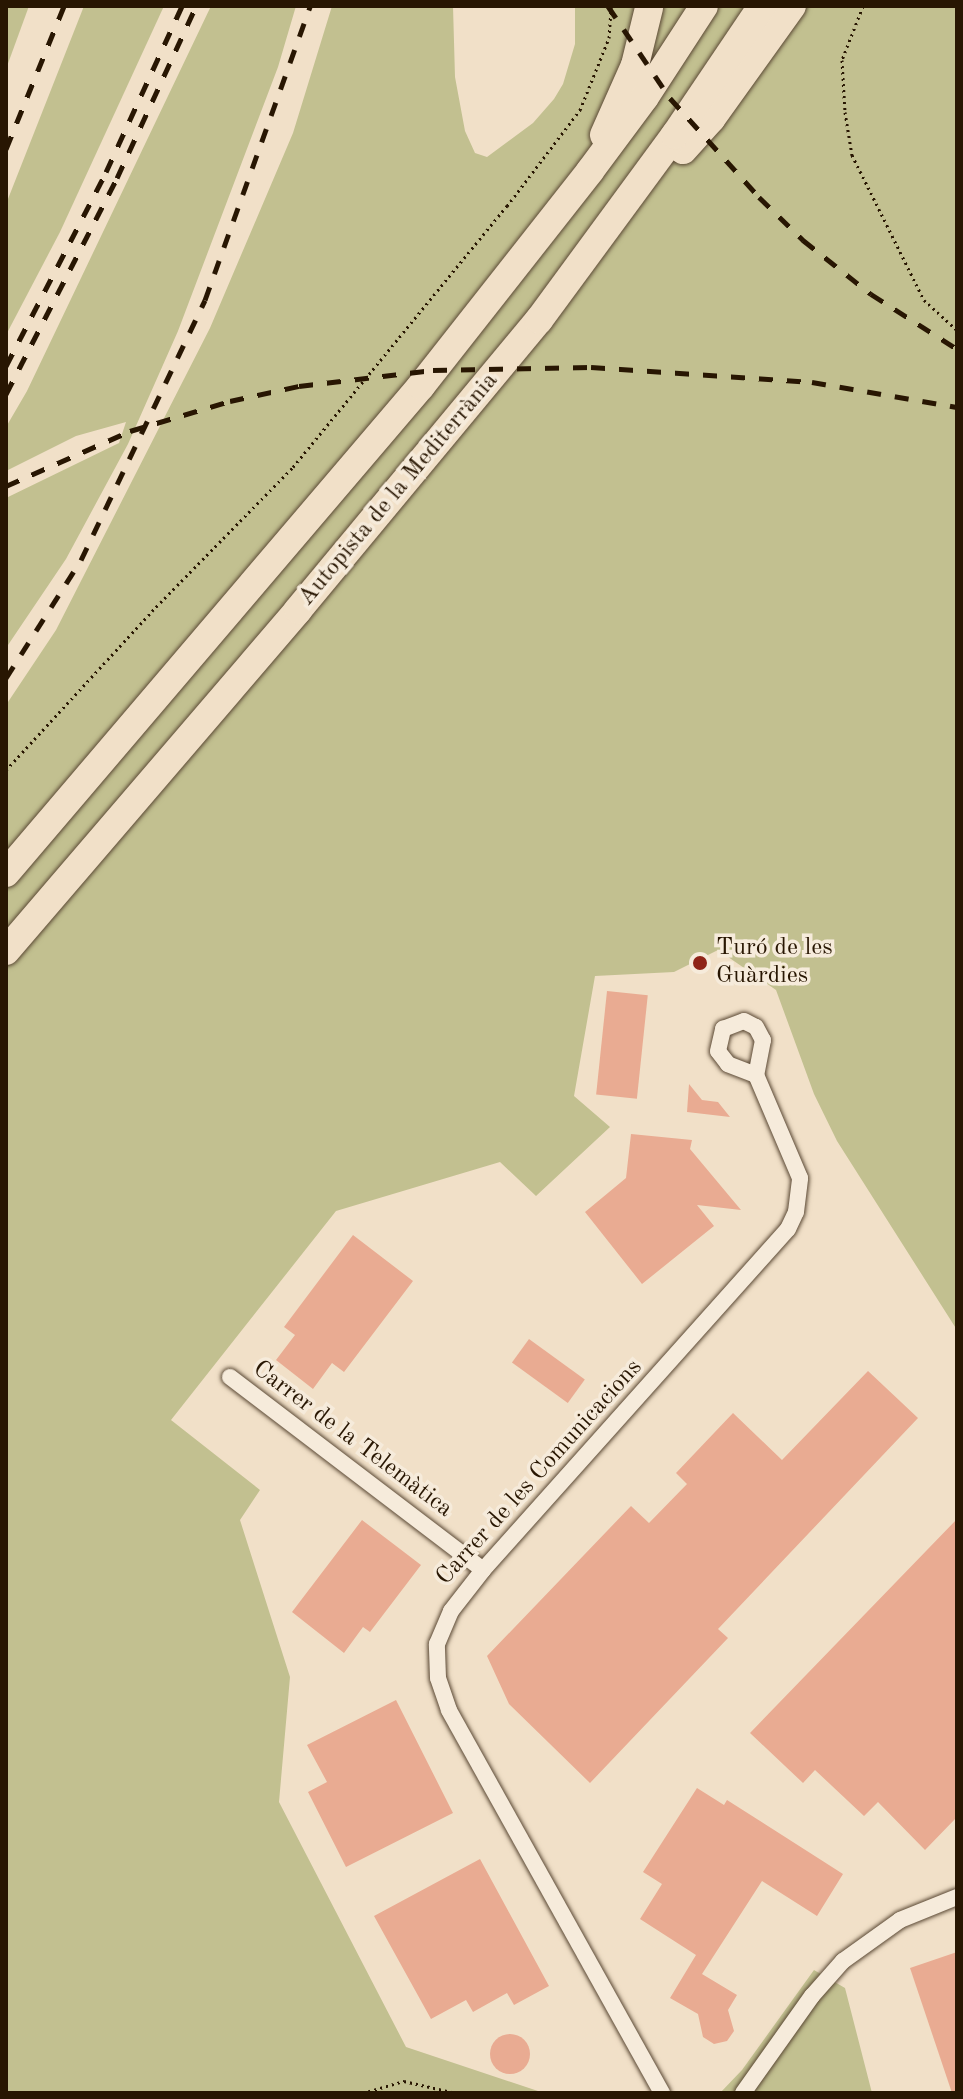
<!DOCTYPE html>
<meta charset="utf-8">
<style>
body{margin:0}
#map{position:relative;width:963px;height:2099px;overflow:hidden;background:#f1e0c8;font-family:"Old Standard TT",serif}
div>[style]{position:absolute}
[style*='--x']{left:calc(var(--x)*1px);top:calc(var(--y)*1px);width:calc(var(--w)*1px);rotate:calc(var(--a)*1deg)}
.green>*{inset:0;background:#c2c090}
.building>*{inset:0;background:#e9ab92;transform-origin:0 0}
.round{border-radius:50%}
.path>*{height:3px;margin-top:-1.5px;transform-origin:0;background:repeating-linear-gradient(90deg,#281602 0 2px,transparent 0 6px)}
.roads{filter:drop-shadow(0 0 2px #5a4834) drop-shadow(0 0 2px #5a4834)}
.street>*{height:16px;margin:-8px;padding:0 8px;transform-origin:8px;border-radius:8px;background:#f6ebdb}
.highway>*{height:28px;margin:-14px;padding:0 14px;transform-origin:14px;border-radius:14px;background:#f1e0c8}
.rail>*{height:5px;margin-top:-2.5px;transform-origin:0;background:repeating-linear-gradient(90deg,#281602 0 14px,transparent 0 28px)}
.dots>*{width:22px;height:22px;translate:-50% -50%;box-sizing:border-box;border:4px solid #f6ebdb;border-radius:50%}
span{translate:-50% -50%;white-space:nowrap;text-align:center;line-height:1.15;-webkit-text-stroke:7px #f6ebdb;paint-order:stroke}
.street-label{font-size:24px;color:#281602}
.poi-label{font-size:24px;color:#281602}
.left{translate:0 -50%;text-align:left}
.frame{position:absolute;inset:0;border:8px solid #281602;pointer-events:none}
</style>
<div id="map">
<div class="green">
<i style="clip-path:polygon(6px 6px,29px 6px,6px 69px)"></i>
<i style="clip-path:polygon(84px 6px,164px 6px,60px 232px,6px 335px,6px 204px)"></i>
<i style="clip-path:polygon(211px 6px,296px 6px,278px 67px,178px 331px,128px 444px,66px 559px,6px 648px,6px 498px,119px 443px,126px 422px,76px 436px,6px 471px,6px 427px,27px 391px)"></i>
<i style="clip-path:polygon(332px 6px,453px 6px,455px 77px,465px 131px,475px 153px,487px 157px,533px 123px,554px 99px,563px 84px,575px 44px,575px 6px,957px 6px,957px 1330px,837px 1141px,814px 1094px,776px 990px,718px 950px,674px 972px,595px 976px,574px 1096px,610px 1127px,536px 1196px,500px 1162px,336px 1211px,171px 1420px,260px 1490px,240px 1520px,290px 1677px,279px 1802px,406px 2047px,544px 2093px,6px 2093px,6px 705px,56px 630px,210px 328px,293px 133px)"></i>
<i style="clip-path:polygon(814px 1970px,845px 1988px,872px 2093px,720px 2093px,742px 2070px)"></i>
</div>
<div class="building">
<i style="left:607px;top:991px;width:41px;height:104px;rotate:6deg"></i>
<i style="clip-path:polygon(689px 1084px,702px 1100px,718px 1102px,730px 1117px,687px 1112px)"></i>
<i style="clip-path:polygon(631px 1134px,692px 1140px,690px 1149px,741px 1210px,697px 1205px,714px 1226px,642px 1284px,585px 1212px,626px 1178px)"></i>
<i style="clip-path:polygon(353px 1235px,413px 1281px,344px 1372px,332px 1363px,313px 1389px,276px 1360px,295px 1335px,284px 1327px)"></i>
<i style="left:529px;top:1339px;width:69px;height:29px;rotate:36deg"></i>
<i style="clip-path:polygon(868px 1371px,918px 1418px,718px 1629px,728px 1638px,590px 1783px,509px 1704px,487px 1656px,631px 1506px,649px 1523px,687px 1484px,676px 1473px,733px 1413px,782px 1460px)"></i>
<i style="clip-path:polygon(957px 1519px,957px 1817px,925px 1850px,878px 1802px,864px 1816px,815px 1770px,803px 1783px,750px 1733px)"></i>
<i style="clip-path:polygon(362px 1520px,421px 1565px,370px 1632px,363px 1627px,344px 1653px,292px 1612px)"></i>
<i style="clip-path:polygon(396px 1700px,453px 1813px,346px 1867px,308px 1792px,327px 1782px,307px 1745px)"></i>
<i style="clip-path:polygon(697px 1788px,724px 1805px,727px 1800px,843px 1874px,817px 1916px,762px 1881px,702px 1974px,737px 1995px,728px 2010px,734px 2031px,727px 2041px,714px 2044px,703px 2037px,698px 2014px,670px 1998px,696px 1955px,640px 1919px,662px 1884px,643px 1872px)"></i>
<i style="clip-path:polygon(480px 1859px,549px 1986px,514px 2005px,507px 1993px,473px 2012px,466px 2000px,431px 2019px,374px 1916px)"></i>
<i style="clip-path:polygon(957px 1952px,957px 2093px,952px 2093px,910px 1968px)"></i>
<i class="round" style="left:490px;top:2034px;width:40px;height:40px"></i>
</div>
<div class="path">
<i style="--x:863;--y:6;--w:58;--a:111.3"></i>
<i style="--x:842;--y:60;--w:52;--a:86.7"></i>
<i style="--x:845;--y:112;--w:44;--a:80.8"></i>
<i style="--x:852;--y:155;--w:162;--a:63.6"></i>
<i style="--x:924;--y:300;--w:45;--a:42.3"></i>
<i style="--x:6;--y:770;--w:216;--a:-47.4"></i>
<i style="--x:152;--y:611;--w:202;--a:-45.6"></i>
<i style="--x:293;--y:467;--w:338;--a:-50.7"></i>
<i style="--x:507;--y:206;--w:121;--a:-52.8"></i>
<i style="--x:580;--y:110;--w:78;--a:-68.1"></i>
<i style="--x:609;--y:38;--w:32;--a:-86"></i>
<i style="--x:363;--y:2093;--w:43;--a:-16.3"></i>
<i style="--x:404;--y:2081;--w:53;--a:13"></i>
</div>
<div class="roads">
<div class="street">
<i style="--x:744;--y:1021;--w:13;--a:27"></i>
<i style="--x:756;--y:1027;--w:15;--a:62"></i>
<i style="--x:763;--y:1040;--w:36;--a:101"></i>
<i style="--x:756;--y:1075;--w:30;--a:-159"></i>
<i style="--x:728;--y:1064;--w:16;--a:-128"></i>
<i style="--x:718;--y:1051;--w:23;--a:-77"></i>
<i style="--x:723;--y:1029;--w:22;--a:-21"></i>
<i style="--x:230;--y:1377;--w:318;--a:37.3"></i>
<i style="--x:662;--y:2093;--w:438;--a:-119.1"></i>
<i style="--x:449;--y:1710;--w:34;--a:-109"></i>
<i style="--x:438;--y:1678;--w:34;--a:-92"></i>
<i style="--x:437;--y:1644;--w:36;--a:-67"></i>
<i style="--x:451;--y:1611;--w:52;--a:-52"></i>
<i style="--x:483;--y:1570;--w:457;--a:-48.2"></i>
<i style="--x:788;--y:1229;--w:19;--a:-65"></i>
<i style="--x:796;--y:1212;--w:34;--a:-83"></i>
<i style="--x:800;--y:1178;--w:112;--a:-113.1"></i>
<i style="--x:743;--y:2093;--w:119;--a:-54.6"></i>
<i style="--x:812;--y:1996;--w:47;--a:-48.5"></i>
<i style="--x:843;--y:1961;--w:70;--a:-35.7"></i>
<i style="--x:900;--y:1920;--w:61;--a:-22"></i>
</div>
<div class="highway">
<i style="--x:604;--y:135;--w:77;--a:-66.1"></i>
<i style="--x:635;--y:65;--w:59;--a:-76.2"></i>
<i style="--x:683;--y:150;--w:42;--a:-47.9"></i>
<i style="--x:711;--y:119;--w:139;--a:-54.4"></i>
<i style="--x:6;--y:873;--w:640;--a:-49.56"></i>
<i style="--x:421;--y:386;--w:273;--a:-51.8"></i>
<i style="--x:590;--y:171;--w:92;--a:-53.4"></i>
<i style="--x:645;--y:97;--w:108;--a:-57"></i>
<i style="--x:6;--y:951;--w:449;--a:-49.4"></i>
<i style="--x:298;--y:610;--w:377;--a:-50.3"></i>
<i style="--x:539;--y:320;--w:230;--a:-53.7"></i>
<i style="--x:675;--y:135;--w:156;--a:-56"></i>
</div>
</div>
<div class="rail">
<i style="--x:608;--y:6;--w:111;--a:56"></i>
<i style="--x:670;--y:98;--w:133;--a:48"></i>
<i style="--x:759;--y:197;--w:62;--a:44.3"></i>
<i style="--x:803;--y:240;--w:87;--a:38.5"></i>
<i style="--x:871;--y:294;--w:102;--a:32.6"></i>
<i style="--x:6;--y:149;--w:154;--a:-67.9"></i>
<i style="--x:6;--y:366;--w:218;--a:-62.7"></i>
<i style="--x:106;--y:172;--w:183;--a:-65.4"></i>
<i style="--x:6;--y:394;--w:243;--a:-62.8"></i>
<i style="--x:117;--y:178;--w:189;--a:-65.3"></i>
<i style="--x:6;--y:486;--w:136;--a:-23.9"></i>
<i style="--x:130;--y:431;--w:104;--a:-16.7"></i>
<i style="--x:230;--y:401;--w:71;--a:-12.3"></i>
<i style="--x:299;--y:386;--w:135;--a:-6.8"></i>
<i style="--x:433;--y:370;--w:158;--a:-1.1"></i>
<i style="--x:591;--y:367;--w:222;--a:3.9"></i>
<i style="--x:812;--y:382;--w:147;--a:9.8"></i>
<i style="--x:6;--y:678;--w:140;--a:-57.6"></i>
<i style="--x:81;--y:560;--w:288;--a:-64.5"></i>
<i style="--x:205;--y:300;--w:312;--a:-70.3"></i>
</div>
<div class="dots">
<i style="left:700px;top:963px;background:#8f2418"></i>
</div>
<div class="street-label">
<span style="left:399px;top:490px;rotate:-50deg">Autopista de la Mediterrània</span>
<span style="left:352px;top:1440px;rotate:37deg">Carrer de la Telemàtica</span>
<span style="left:540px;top:1473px;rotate:-48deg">Carrer de les Comunicacions</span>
</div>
<div class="poi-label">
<span class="left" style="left:716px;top:963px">Turó de les<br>Guàrdies</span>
</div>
<div class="frame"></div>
</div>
